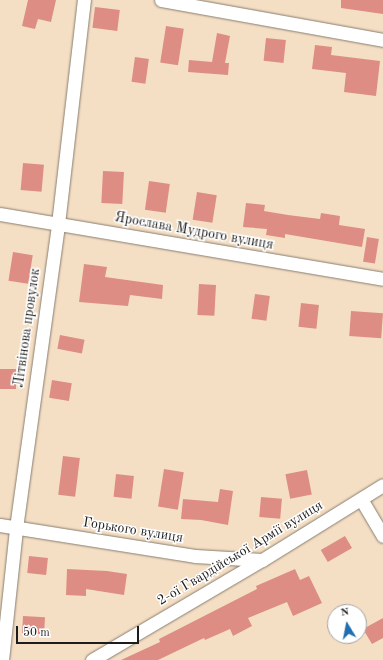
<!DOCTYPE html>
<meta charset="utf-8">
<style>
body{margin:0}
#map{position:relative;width:383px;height:660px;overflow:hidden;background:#f5dfc4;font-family:"Old Standard TT",serif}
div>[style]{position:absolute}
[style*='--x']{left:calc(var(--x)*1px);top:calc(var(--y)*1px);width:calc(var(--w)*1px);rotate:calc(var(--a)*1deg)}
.building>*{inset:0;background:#dd8d84;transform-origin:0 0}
.roads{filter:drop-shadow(0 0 1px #887e70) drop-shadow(0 0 1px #887e70)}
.minor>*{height:13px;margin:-6.5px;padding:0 6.5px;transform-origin:6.5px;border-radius:6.5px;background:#fff}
span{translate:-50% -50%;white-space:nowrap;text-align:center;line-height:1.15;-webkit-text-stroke:3px #fff;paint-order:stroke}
.street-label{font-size:14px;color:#1c1c1c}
.north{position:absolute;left:327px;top:604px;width:40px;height:40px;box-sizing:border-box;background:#fff;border:1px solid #a4a4a4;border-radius:50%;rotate:350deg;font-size:11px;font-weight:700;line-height:16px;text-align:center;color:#1c1c1c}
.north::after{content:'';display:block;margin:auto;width:14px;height:18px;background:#1f6fb2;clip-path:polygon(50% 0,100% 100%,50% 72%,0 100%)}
.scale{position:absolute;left:16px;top:626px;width:123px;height:18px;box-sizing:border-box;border:2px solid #1c1c1c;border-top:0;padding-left:5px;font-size:12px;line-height:14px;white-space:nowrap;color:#1c1c1c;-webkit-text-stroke:3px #fff;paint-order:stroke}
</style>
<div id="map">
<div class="building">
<i style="clip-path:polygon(28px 0,56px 0,51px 22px,38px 19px,35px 29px,22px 26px)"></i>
<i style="clip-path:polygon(341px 0,383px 0,383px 14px,341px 8px)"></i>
<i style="left:95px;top:7px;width:25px;height:21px;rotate:7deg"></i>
<i style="left:166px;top:26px;width:18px;height:37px;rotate:9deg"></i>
<i style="clip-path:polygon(217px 33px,230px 36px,225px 63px,229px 63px,228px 75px,188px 72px,189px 60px,212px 62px)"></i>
<i style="left:266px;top:38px;width:20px;height:23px;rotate:6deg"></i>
<i style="clip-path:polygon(315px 45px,332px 47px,331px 55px,380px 61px,376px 96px,344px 92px,346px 73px,312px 69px)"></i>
<i style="left:135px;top:57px;width:14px;height:25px;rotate:8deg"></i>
<i style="left:23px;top:163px;width:21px;height:27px;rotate:5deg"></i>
<i style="left:103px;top:171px;width:21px;height:32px;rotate:3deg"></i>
<i style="left:149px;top:181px;width:21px;height:29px;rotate:8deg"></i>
<i style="left:197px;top:192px;width:20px;height:28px;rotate:9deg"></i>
<i style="clip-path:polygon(246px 203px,265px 205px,264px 211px,288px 215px,320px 219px,321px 213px,340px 216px,339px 225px,365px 229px,362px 247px,285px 234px,285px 238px,266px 235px,267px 229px,243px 227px)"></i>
<i style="left:367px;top:237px;width:12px;height:25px;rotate:9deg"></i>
<i style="left:13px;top:252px;width:20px;height:29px;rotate:9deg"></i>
<i style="clip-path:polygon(84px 264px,107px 267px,105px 277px,163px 285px,162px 299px,130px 295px,128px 306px,79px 302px)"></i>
<i style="left:199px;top:284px;width:17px;height:31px;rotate:3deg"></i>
<i style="left:255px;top:294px;width:15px;height:25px;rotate:8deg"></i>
<i style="left:301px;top:303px;width:18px;height:24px;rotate:6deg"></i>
<i style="left:351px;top:311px;width:32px;height:25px;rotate:4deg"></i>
<i style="left:60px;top:335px;width:25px;height:14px;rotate:11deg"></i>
<i style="left:0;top:369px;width:16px;height:20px"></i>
<i style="left:52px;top:380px;width:20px;height:18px;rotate:9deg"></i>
<i style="left:63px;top:456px;width:17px;height:39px;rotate:7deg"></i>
<i style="left:164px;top:469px;width:20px;height:38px;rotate:9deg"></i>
<i style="left:307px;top:470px;width:25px;height:22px;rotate:79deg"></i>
<i style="left:116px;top:474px;width:18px;height:23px;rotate:6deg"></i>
<i style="clip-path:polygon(220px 489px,233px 491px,228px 525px,201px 520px,181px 519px,183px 499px,218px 502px)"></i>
<i style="left:261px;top:497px;width:21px;height:20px;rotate:5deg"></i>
<i style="left:345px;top:536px;width:14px;height:28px;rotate:60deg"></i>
<i style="left:29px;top:556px;width:19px;height:17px;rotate:6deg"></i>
<i style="clip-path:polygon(67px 569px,107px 571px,127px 574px,124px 595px,86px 589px,86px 596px,66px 595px)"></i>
<i style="clip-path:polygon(295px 569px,300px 580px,309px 576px,322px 603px,293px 616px,287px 602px,248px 618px,252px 626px,233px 636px,230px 629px,205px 640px,204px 638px,158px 660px,121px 660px,160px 642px,159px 639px,257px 589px,256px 586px)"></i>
<i style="left:23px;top:616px;width:22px;height:17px;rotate:3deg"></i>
<i style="clip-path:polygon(383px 618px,383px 638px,372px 644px,363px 629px)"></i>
</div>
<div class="roads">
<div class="minor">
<i style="--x:161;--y:0;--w:226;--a:10.2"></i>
<i style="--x:0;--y:214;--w:388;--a:9.6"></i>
<i style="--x:361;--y:499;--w:43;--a:59.3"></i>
<i style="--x:0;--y:525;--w:197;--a:9"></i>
<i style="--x:195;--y:556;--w:67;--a:3.4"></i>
<i style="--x:2;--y:660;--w:133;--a:-83.9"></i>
<i style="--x:16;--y:528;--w:307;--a:-82.1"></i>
<i style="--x:58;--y:224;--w:226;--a:-83.4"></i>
<i style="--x:92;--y:660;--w:197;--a:-30.5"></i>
<i style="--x:262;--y:560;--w:142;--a:-31.8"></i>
</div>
</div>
<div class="street-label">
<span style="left:194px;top:231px;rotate:10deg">Ярослава Мудрого вулиця</span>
<span style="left:27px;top:328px;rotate:-82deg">Літвінова провулок</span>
<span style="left:133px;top:530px;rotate:9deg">Горького вулиця</span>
<span style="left:240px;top:553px;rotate:-31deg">2-ої Гвардійської Армії вулиця</span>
</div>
<div class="north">N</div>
<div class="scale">50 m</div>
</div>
